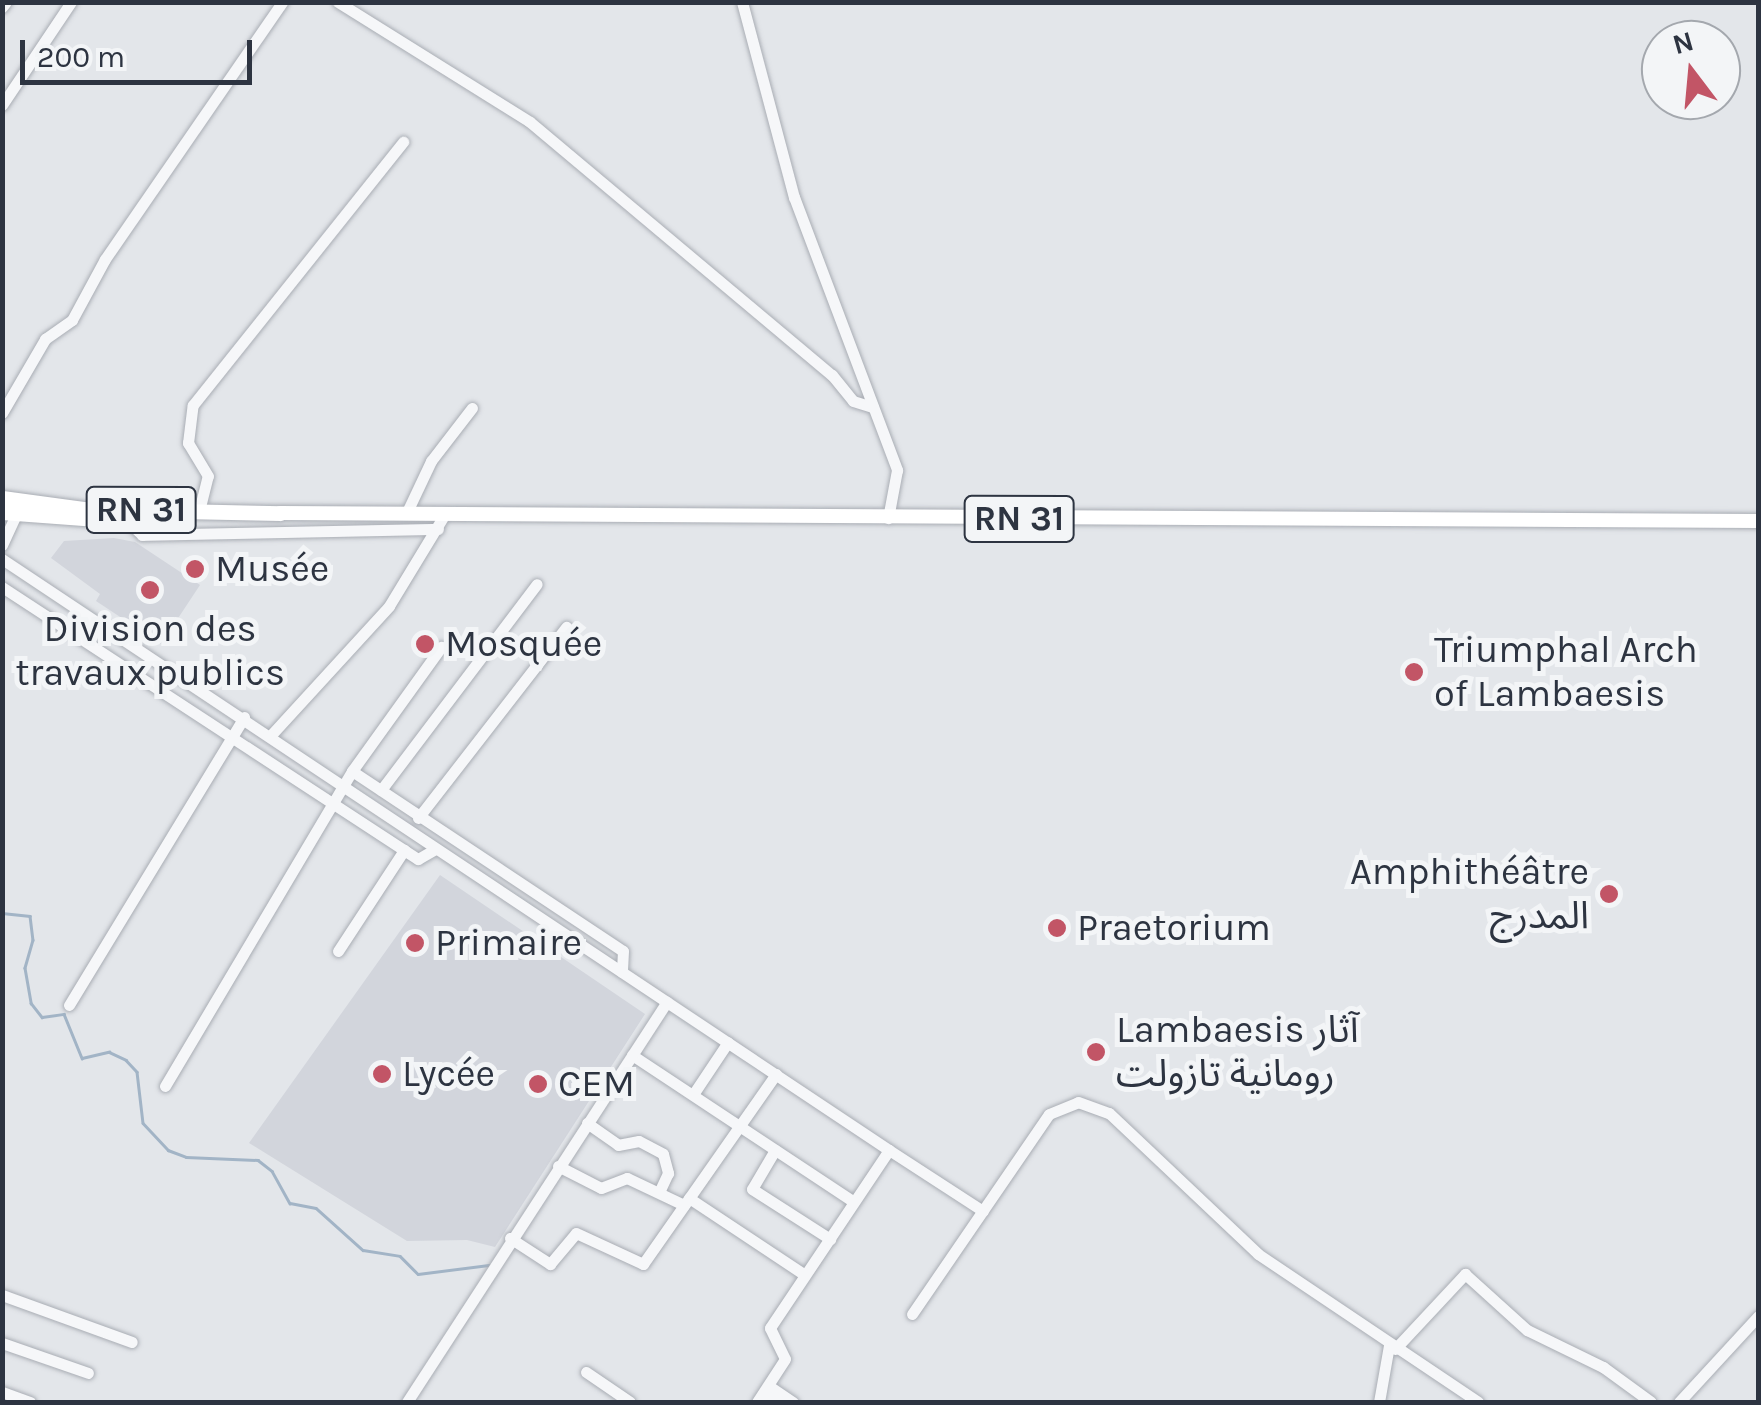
<!DOCTYPE html>
<meta charset="utf-8">
<style>
body{margin:0}
#map{position:relative;width:1761px;height:1405px;overflow:hidden;background:#e3e6ea;font-family:Karla,"Noto Sans Arabic",sans-serif}
div>[style]{position:absolute}
[style*='--x']{left:calc(var(--x)*1px);top:calc(var(--y)*1px);width:calc(var(--w)*1px);rotate:calc(var(--a)*1deg)}
.built>*{inset:0;background:#d2d5dc}
.stream>*{height:2.5px;margin:-1.25px;padding:0 1.25px;transform-origin:1.25px;border-radius:1.25px;background:#a2b4c6}
.roads{filter:drop-shadow(0 0 2px #a9adb4) drop-shadow(0 0 2px #a9adb4)}
.minor>*{height:11px;margin:-5.5px;padding:0 5.5px;transform-origin:5.5px;border-radius:5.5px;background:#f6f7f9}
.major>*{height:14px;margin:-7px;padding:0 7px;transform-origin:7px;border-radius:7px;background:#fff}
.highway>*{height:15px;margin:-7.5px;padding:0 7.5px;transform-origin:7.5px;border-radius:7.5px;background:#fff}
.dots>*{width:28px;height:28px;translate:-50% -50%;box-sizing:border-box;border:5px solid #f3f5f7;border-radius:50%}
span{translate:-50% -50%;white-space:nowrap;text-align:center;line-height:1.15;-webkit-text-stroke:10px #f3f5f7;paint-order:stroke}
.shield-label span{padding:2px 8px;background:#f3f5f7;border:2px solid;border-radius:8px;-webkit-text-stroke-width:0}
.shield-label{font-size:35px;color:#2d3441;font-weight:700}
.poi-label{font-size:38px;color:#2d3441}
.left{translate:0 -50%;text-align:left}
.right{translate:-100% -50%;text-align:right}
.frame{position:absolute;inset:0;border:5px solid #2d3441;pointer-events:none}
.north{position:absolute;left:1641px;top:20px;width:100px;height:100px;box-sizing:border-box;background:#f3f5f7;border:2px solid #a4a8ae;border-radius:50%;rotate:344deg;font-size:28px;font-weight:700;line-height:40px;text-align:center;color:#2d3441}
.north::after{content:'';display:block;margin:auto;width:35px;height:45px;background:#c25566;clip-path:polygon(50% 0,100% 100%,50% 72%,0 100%)}
.scale{position:absolute;left:20px;top:40px;width:232px;height:45px;box-sizing:border-box;border:5px solid #2d3441;border-top:0;padding-left:12px;font-size:30px;line-height:35px;white-space:nowrap;color:#2d3441;-webkit-text-stroke:8px #f3f5f7;paint-order:stroke}
</style>
<div id="map">
<div class="built">
<i style="clip-path:polygon(114px 538px,135px 542px,200px 585px,161px 644px,96px 601px,100px 594px,51px 558px,64px 541px)"></i>
<i style="clip-path:polygon(440px 875px,645px 1014px,495px 1247px,467px 1240px,407px 1241px,249px 1143px)"></i>
</div>
<div class="stream">
<i style="--x:2;--y:913;--w:28;--a:6"></i>
<i style="--x:30;--y:916;--w:24;--a:83"></i>
<i style="--x:33;--y:940;--w:29;--a:106"></i>
<i style="--x:25;--y:968;--w:36;--a:80"></i>
<i style="--x:31;--y:1003;--w:18;--a:52"></i>
<i style="--x:42;--y:1017;--w:22;--a:-8"></i>
<i style="--x:64;--y:1014;--w:48;--a:67.8"></i>
<i style="--x:82;--y:1058;--w:28;--a:-13"></i>
<i style="--x:109;--y:1052;--w:19;--a:25"></i>
<i style="--x:126;--y:1060;--w:16;--a:47"></i>
<i style="--x:137;--y:1072;--w:51;--a:83.3"></i>
<i style="--x:143;--y:1123;--w:37;--a:47"></i>
<i style="--x:168;--y:1150;--w:19;--a:21"></i>
<i style="--x:186;--y:1157;--w:72;--a:2.4"></i>
<i style="--x:258;--y:1160;--w:18;--a:38"></i>
<i style="--x:272;--y:1171;--w:37;--a:61"></i>
<i style="--x:290;--y:1203;--w:26;--a:11"></i>
<i style="--x:316;--y:1208;--w:63;--a:41.8"></i>
<i style="--x:363;--y:1250;--w:37;--a:9"></i>
<i style="--x:400;--y:1256;--w:25;--a:45"></i>
<i style="--x:418;--y:1274;--w:71;--a:-7.3"></i>
</div>
<div class="roads">
<div class="minor">
<i style="--x:338;--y:2;--w:226;--a:32"></i>
<i style="--x:530;--y:122;--w:394;--a:40"></i>
<i style="--x:832;--y:375;--w:33;--a:51"></i>
<i style="--x:853;--y:401;--w:21;--a:17"></i>
<i style="--x:742;--y:2;--w:202;--a:75.1"></i>
<i style="--x:794;--y:197;--w:292;--a:69.3"></i>
<i style="--x:897;--y:470;--w:49;--a:100.6"></i>
<i style="--x:2;--y:7;--w:6;--a:-51"></i>
<i style="--x:2;--y:105;--w:124;--a:-56.2"></i>
<i style="--x:2;--y:413;--w:86;--a:-59.8"></i>
<i style="--x:45;--y:339;--w:33;--a:-35"></i>
<i style="--x:72;--y:320;--w:69;--a:-61.6"></i>
<i style="--x:105;--y:259;--w:312;--a:-55.4"></i>
<i style="--x:199;--y:511;--w:36;--a:-76"></i>
<i style="--x:208;--y:476;--w:39;--a:-121"></i>
<i style="--x:188;--y:443;--w:38;--a:-83"></i>
<i style="--x:193;--y:405;--w:337;--a:-51.4"></i>
<i style="--x:406;--y:514;--w:59;--a:-64.7"></i>
<i style="--x:431;--y:461;--w:67;--a:-52.3"></i>
<i style="--x:124;--y:518;--w:25;--a:43"></i>
<i style="--x:142;--y:535;--w:296;--a:-1.2"></i>
<i style="--x:2;--y:545;--w:41;--a:-65.3"></i>
<i style="--x:2;--y:559;--w:1066;--a:33.68"></i>
<i style="--x:889;--y:1150;--w:214;--a:123.8"></i>
<i style="--x:770;--y:1328;--w:34;--a:64"></i>
<i style="--x:785;--y:1359;--w:51;--a:123.1"></i>
<i style="--x:2;--y:587;--w:497;--a:33.2"></i>
<i style="--x:418;--y:859;--w:20;--a:-30"></i>
<i style="--x:271;--y:735;--w:175;--a:-47.5"></i>
<i style="--x:389;--y:606;--w:108;--a:-58.7"></i>
<i style="--x:352;--y:771;--w:325;--a:33.6"></i>
<i style="--x:623;--y:951;--w:21;--a:93"></i>
<i style="--x:381;--y:790;--w:258;--a:-52.9"></i>
<i style="--x:418;--y:818;--w:242;--a:-52.2"></i>
<i style="--x:338;--y:951;--w:121;--a:-56.8"></i>
<i style="--x:69;--y:1005;--w:337;--a:-58.7"></i>
<i style="--x:632;--y:1055;--w:266;--a:33.5"></i>
<i style="--x:165;--y:1086;--w:366;--a:-59.3"></i>
<i style="--x:352;--y:771;--w:153;--a:-54.3"></i>
<i style="--x:694;--y:1093;--w:61;--a:-56.3"></i>
<i style="--x:587;--y:1123;--w:38;--a:35"></i>
<i style="--x:618;--y:1145;--w:21;--a:-11"></i>
<i style="--x:639;--y:1141;--w:27;--a:28"></i>
<i style="--x:663;--y:1154;--w:20;--a:75"></i>
<i style="--x:668;--y:1173;--w:21;--a:115"></i>
<i style="--x:775;--y:1150;--w:45;--a:120.5"></i>
<i style="--x:752;--y:1189;--w:93;--a:32.7"></i>
<i style="--x:889;--y:1150;--w:112;--a:33"></i>
<i style="--x:558;--y:1166;--w:48;--a:27.1"></i>
<i style="--x:601;--y:1188;--w:28;--a:-21"></i>
<i style="--x:627;--y:1178;--w:63;--a:25.3"></i>
<i style="--x:689;--y:1198;--w:139;--a:33.6"></i>
<i style="--x:510;--y:1238;--w:48;--a:33"></i>
<i style="--x:550;--y:1264;--w:40;--a:-50"></i>
<i style="--x:576;--y:1233;--w:74;--a:24.8"></i>
<i style="--x:643;--y:1264;--w:232;--a:-55"></i>
<i style="--x:2;--y:1295;--w:138;--a:19.9"></i>
<i style="--x:912;--y:1314;--w:242;--a:-55.6"></i>
<i style="--x:1049;--y:1114;--w:31;--a:-22"></i>
<i style="--x:1078;--y:1102;--w:33;--a:20"></i>
<i style="--x:1109;--y:1113;--w:205;--a:43.4"></i>
<i style="--x:1258;--y:1254;--w:265;--a:33.9"></i>
<i style="--x:2;--y:1343;--w:91;--a:19.2"></i>
<i style="--x:1395;--y:1349;--w:103;--a:-47"></i>
<i style="--x:1465;--y:1274;--w:84;--a:42.1"></i>
<i style="--x:1527;--y:1330;--w:85;--a:26"></i>
<i style="--x:1603;--y:1367;--w:59;--a:36.1"></i>
<i style="--x:586;--y:1372;--w:53;--a:34.3"></i>
<i style="--x:769;--y:1386;--w:29;--a:34"></i>
<i style="--x:2;--y:1392;--w:30;--a:20"></i>
<i style="--x:763;--y:1394;--w:16;--a:30"></i>
<i style="--x:407;--y:1402;--w:477;--a:-57"></i>
<i style="--x:1379;--y:1402;--w:58;--a:-80"></i>
<i style="--x:1679;--y:1402;--w:117;--a:-47.4"></i>
</div>
<div class="major">
<i style="--x:280;--y:513;--w:1478;--a:0.31"></i>
</div>
<div class="highway">
<i style="--x:2;--y:498;--w:82;--a:7.7"></i>
<i style="--x:83;--y:509;--w:197;--a:1.2"></i>
<i style="--x:2;--y:512;--w:95;--a:4.2"></i>
</div>
</div>
<div class="dots">
<i style="left:195px;top:569px;background:#c25566"></i>
<i style="left:150px;top:590px;background:#c25566"></i>
<i style="left:425px;top:644px;background:#c25566"></i>
<i style="left:1414px;top:672px;background:#c25566"></i>
<i style="left:1609px;top:894px;background:#c25566"></i>
<i style="left:1057px;top:928px;background:#c25566"></i>
<i style="left:415px;top:943px;background:#c25566"></i>
<i style="left:1096px;top:1052px;background:#c25566"></i>
<i style="left:382px;top:1074px;background:#c25566"></i>
<i style="left:538px;top:1084px;background:#c25566"></i>
</div>
<div class="shield-label">
<span style="left:141px;top:510px">RN 31</span>
<span style="left:1019px;top:519px">RN 31</span>
</div>
<div class="poi-label">
<span class="left" style="left:215px;top:569px">Musée</span>
<span style="left:150px;top:651px">Division des<br>travaux publics</span>
<span class="left" style="left:445px;top:644px">Mosquée</span>
<span class="left" style="left:1434px;top:672px">Triumphal Arch<br>of Lambaesis</span>
<span class="right" style="left:1589px;top:894px">Amphithéâtre<br>المدرج</span>
<span class="left" style="left:1077px;top:928px">Praetorium</span>
<span class="left" style="left:435px;top:943px">Primaire</span>
<span class="left" style="left:1116px;top:1052px">Lambaesis آثار<br>رومانية تازولت</span>
<span class="left" style="left:402px;top:1074px">Lycée</span>
<span class="left" style="left:558px;top:1084px">CEM</span>
</div>
<div class="frame"></div>
<div class="north">N</div>
<div class="scale">200 m</div>
</div>
